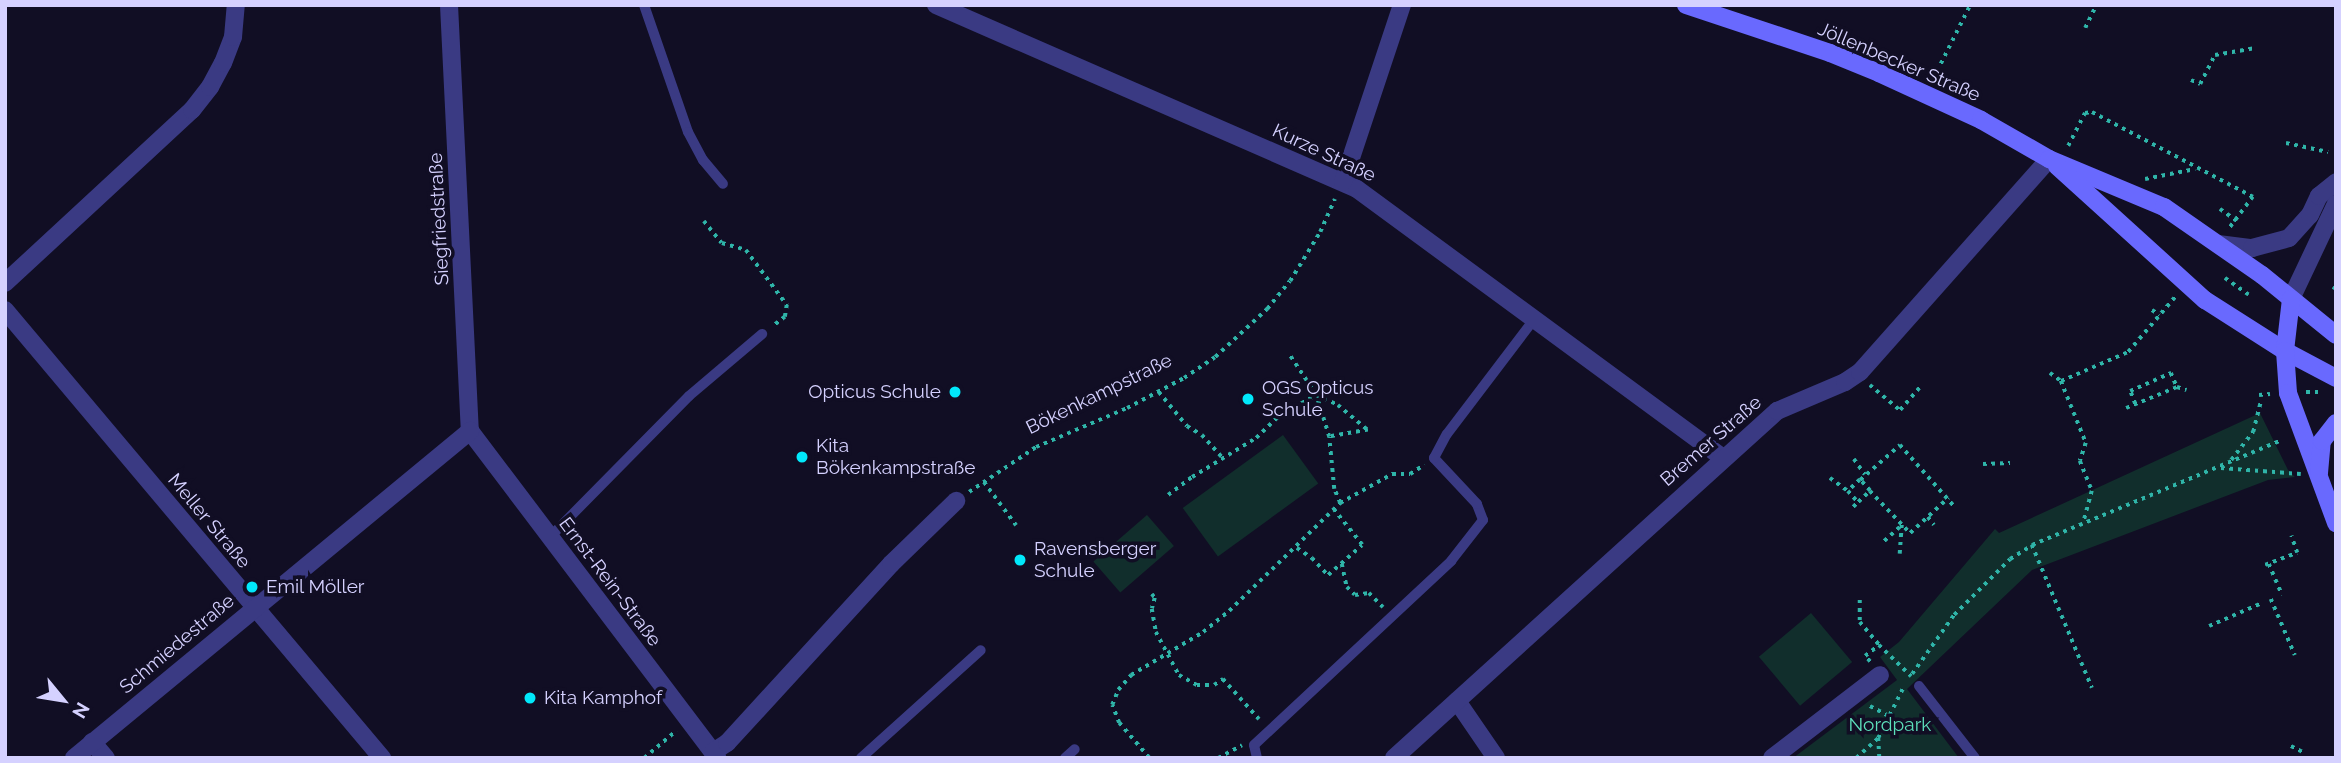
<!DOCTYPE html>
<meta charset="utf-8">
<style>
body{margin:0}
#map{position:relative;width:2341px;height:763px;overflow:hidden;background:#110e24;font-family:Raleway,sans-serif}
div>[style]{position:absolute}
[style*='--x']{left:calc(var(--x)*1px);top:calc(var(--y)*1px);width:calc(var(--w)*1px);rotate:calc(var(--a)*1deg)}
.green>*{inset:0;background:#112e2c;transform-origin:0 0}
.path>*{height:3.5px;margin-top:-1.75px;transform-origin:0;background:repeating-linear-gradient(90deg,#2fb5a9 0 3.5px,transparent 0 8.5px)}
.lane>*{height:10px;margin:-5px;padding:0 5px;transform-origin:5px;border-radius:5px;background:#3a3a83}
.street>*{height:18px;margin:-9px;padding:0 9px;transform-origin:9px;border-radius:9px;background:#3a3a83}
.secondary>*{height:18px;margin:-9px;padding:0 9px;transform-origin:9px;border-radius:9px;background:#6969fe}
.dots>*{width:19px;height:19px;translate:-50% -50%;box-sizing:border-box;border:4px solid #110e24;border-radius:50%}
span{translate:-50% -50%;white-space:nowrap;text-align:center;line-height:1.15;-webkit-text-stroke:7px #110e24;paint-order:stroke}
.street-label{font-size:19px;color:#d5d1ff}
.poi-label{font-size:19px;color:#d5d1ff}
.left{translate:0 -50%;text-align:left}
.right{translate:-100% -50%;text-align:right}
.park-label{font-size:19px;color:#5ddfbb}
.frame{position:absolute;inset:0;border:7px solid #d5d1ff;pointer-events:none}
.north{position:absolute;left:28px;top:665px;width:70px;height:70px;-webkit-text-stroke:5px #110e24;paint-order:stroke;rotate:120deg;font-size:19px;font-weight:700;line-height:28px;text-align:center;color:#d5d1ff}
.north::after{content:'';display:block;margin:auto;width:24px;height:32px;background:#d5d1ff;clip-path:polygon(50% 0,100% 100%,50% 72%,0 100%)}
</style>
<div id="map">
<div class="green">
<i style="clip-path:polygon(2260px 413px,2288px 470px,2295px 477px,2268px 480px,2032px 570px,1907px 689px,1959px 758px,1793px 758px,1897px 680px,1880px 657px,1899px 642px,1995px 529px,1999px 533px)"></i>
<i style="left:1283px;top:435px;width:60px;height:124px;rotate:54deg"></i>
<i style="left:1147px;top:515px;width:41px;height:71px;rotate:49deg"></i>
<i style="left:1811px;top:613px;width:64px;height:68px;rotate:50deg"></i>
</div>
<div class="path">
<i style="--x:2085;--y:28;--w:25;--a:-64"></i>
<i style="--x:1933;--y:79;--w:83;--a:-63.4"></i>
<i style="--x:2191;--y:80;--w:10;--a:24"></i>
<i style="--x:2200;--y:84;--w:33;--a:-63"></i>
<i style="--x:2215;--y:55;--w:41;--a:-9.9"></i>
<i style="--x:2334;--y:137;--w:2;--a:0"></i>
<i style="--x:2286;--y:143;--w:43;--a:12.1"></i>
<i style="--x:2068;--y:146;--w:37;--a:-63"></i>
<i style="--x:2085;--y:113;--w:7;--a:-8"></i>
<i style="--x:2092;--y:112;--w:182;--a:27.8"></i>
<i style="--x:2253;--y:197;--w:39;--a:127"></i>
<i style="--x:2145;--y:179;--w:51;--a:-11.3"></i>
<i style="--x:2220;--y:209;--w:21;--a:35"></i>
<i style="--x:704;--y:221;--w:28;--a:51"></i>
<i style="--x:722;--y:243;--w:25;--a:16"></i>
<i style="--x:746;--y:250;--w:69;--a:53.3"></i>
<i style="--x:787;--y:305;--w:12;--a:99"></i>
<i style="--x:785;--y:317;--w:16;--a:142"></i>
<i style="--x:2225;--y:278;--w:29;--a:35"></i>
<i style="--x:2333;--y:287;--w:4;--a:34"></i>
<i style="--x:2152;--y:310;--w:9;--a:32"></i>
<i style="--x:2050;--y:373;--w:14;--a:36"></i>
<i style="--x:2061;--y:381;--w:67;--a:68"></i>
<i style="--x:2086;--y:443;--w:19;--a:108"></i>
<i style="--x:2080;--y:461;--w:32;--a:68"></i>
<i style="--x:2092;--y:491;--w:34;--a:105"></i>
<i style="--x:2061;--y:381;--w:73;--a:-23.4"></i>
<i style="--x:2128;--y:352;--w:72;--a:-49.5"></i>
<i style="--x:1870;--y:385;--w:39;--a:40"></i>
<i style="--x:1900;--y:410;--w:32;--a:-49"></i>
<i style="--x:1159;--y:392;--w:44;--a:50.5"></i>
<i style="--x:1187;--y:426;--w:17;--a:31"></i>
<i style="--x:1202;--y:435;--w:30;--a:48"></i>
<i style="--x:2306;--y:392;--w:17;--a:0"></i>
<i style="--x:2259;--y:395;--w:11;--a:-5"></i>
<i style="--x:2135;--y:404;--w:14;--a:-111"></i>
<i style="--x:2130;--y:391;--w:45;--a:-23.7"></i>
<i style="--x:2171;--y:373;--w:15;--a:67"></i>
<i style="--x:2126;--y:408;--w:55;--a:-22.4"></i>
<i style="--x:2177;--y:387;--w:10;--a:17"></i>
<i style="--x:1854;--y:459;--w:19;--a:55"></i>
<i style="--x:2231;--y:460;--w:36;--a:-52"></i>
<i style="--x:2253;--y:432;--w:32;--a:-76"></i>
<i style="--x:1983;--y:464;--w:27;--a:-2"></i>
<i style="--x:2221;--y:468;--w:80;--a:4.3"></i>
<i style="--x:1830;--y:478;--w:22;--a:36"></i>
<i style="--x:1860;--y:480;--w:53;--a:-41.2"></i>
<i style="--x:1900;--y:445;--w:81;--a:48.5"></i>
<i style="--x:984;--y:482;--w:54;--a:53.3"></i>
<i style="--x:1870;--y:491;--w:58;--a:46.4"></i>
<i style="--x:1910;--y:533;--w:52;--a:-42.6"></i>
<i style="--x:969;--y:492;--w:81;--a:-33.9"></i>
<i style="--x:1036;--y:447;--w:99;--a:-23.2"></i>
<i style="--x:1127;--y:408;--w:64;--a:-27.8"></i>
<i style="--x:1184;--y:378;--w:37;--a:-34"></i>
<i style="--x:1215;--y:357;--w:71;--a:-42.7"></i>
<i style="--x:1267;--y:309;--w:36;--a:-51"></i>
<i style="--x:1290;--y:281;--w:57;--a:-58.5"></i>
<i style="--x:1320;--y:232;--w:36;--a:-66"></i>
<i style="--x:1168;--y:495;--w:30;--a:-37"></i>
<i style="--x:1192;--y:477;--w:75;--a:-31.4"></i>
<i style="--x:1256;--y:438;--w:32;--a:-44"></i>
<i style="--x:1279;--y:416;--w:43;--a:-29.6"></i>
<i style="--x:1316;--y:395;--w:24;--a:24"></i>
<i style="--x:1338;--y:405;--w:39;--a:40"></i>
<i style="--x:1368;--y:430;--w:40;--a:170"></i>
<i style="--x:1340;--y:503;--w:60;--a:-29.1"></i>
<i style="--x:1392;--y:474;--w:18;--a:0"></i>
<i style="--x:1410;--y:474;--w:17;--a:-33"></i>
<i style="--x:1853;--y:507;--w:7;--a:-45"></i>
<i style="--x:1858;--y:502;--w:16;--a:-43"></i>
<i style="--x:1870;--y:491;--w:15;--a:-132"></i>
<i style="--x:1860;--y:480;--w:16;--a:137"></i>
<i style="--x:1848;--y:491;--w:15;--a:48"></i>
<i style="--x:1928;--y:517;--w:10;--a:53"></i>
<i style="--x:1884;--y:541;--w:24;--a:-42"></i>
<i style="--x:1902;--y:525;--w:29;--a:94"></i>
<i style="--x:2032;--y:545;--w:155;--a:67.2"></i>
<i style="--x:1297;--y:548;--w:18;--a:34"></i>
<i style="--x:1312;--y:558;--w:23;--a:47"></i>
<i style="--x:1328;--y:575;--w:45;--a:-41.4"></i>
<i style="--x:1362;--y:545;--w:45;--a:-128.7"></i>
<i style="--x:1342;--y:564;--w:24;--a:78"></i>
<i style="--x:1347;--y:587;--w:11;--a:45"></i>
<i style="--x:1355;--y:595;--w:14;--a:-8"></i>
<i style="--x:1369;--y:593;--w:20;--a:45"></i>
<i style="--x:2269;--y:564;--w:34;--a:67"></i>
<i style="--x:2265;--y:565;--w:34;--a:-21"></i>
<i style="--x:2297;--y:553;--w:18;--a:-109"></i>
<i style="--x:1152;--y:594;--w:5;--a:53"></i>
<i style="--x:1155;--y:598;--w:11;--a:105"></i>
<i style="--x:1152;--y:609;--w:23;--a:80"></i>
<i style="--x:1156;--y:632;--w:49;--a:61.9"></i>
<i style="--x:1179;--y:675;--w:21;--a:29"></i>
<i style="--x:1197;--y:685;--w:17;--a:0"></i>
<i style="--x:1214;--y:685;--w:11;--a:-34"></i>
<i style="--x:1223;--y:679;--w:54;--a:48"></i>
<i style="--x:2271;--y:599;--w:61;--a:66.8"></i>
<i style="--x:1860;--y:600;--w:22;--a:90"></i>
<i style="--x:1860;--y:622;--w:30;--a:50"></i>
<i style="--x:2209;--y:626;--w:58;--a:-23.5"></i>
<i style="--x:1870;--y:662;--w:8;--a:-130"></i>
<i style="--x:1865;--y:656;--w:18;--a:-38"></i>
<i style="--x:1879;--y:645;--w:45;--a:44.1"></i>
<i style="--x:1912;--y:674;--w:72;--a:-54.6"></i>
<i style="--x:1954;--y:615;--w:79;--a:-45"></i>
<i style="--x:2010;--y:559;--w:26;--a:-32"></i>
<i style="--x:2032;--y:545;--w:268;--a:-22.8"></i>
<i style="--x:1870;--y:706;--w:19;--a:28"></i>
<i style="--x:2291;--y:746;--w:16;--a:27"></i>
<i style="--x:644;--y:758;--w:42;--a:-40.2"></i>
<i style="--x:1149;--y:758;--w:46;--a:-130.6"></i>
<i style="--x:1119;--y:723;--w:19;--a:-111"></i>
<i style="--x:1112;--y:705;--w:16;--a:-68"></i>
<i style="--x:1118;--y:690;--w:20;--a:-49"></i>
<i style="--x:1131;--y:675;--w:84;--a:-30.8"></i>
<i style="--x:1203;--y:632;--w:33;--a:-39"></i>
<i style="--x:1229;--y:611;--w:155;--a:-44.2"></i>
<i style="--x:1340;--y:503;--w:15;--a:-113"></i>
<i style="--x:1334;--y:489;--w:52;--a:-95.5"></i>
<i style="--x:1329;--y:437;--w:44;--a:-107.2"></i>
<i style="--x:1316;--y:395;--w:50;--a:-123.7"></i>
<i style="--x:1218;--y:758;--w:27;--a:-28"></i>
<i style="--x:1856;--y:758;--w:30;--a:-42"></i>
<i style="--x:1879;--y:758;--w:20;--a:-93"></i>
<i style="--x:1878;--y:738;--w:58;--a:-63.4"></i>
</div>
<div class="lane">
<i style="--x:644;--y:5;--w:134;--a:70.9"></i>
<i style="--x:688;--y:132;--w:32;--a:62"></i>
<i style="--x:703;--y:160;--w:31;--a:50"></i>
<i style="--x:550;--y:537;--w:198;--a:-45.4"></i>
<i style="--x:689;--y:396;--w:96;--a:-40.3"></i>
<i style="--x:1919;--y:686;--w:91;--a:52.1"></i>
<i style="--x:861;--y:758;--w:161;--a:-42"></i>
<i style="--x:1065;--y:758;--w:13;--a:-42"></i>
<i style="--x:1257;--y:758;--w:13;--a:-103"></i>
<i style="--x:1254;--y:745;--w:270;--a:-43"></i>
<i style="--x:1451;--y:561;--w:52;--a:-52"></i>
<i style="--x:1483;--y:520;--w:17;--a:-111"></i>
<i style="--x:1477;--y:504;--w:63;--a:-133.1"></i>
<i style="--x:1434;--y:458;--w:27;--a:-62"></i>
<i style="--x:1447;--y:434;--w:146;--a:-52.8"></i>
</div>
<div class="street">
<i style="--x:449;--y:5;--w:427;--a:87.2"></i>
<i style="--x:470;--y:431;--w:410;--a:52.9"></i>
<i style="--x:936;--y:5;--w:459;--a:23.6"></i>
<i style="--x:1357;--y:189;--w:453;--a:36.3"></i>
<i style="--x:1343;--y:182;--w:187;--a:-71.6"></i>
<i style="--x:2218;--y:244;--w:34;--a:7"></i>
<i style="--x:2252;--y:248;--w:38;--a:-15"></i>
<i style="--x:2289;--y:238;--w:31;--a:-48"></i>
<i style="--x:2310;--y:215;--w:21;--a:-65"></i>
<i style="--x:2319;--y:196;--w:22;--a:-39"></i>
<i style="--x:5;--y:283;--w:255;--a:-42.8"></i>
<i style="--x:192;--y:110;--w:29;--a:-52"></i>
<i style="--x:210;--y:87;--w:27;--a:-62"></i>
<i style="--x:223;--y:63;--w:28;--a:-69"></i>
<i style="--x:233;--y:37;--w:32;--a:-85"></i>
<i style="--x:2291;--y:299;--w:105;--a:-64.7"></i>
<i style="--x:5;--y:310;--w:586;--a:49.92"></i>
<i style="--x:1457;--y:701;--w:69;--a:55.6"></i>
<i style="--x:92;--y:742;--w:21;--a:49"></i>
<i style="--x:713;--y:752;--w:17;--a:-33"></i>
<i style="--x:727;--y:743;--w:243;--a:-47.5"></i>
<i style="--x:891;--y:564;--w:91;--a:-44.1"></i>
<i style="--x:74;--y:758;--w:514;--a:-39.55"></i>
<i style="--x:1394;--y:758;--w:517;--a:-42.18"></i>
<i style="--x:1777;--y:411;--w:74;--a:-23.1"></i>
<i style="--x:1845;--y:382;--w:18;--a:-34"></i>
<i style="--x:1860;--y:372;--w:285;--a:-48.4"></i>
<i style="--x:1772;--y:758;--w:136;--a:-37.5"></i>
</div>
<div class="secondary">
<i style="--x:1686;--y:5;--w:152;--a:18.4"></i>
<i style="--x:1830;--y:53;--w:53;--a:22.2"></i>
<i style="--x:1879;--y:73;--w:112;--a:24.7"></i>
<i style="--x:1981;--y:120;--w:78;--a:29.8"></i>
<i style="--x:2049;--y:159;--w:125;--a:22.7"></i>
<i style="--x:2164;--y:207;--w:119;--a:34.8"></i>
<i style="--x:2262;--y:275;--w:95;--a:39"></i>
<i style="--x:2057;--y:166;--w:200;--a:42.2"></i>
<i style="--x:2205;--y:300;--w:95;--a:32.5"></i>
<i style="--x:2285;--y:351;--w:58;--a:27.9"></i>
<i style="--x:2291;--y:299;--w:52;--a:96.6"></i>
<i style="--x:2285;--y:351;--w:42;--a:85.9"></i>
<i style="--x:2288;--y:393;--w:139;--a:69.7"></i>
<i style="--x:2319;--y:473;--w:32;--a:-85"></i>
<i style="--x:2322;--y:441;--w:23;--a:-52"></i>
</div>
<div class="dots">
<i style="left:955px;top:392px;background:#01e8fb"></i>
<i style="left:1248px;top:399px;background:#01e8fb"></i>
<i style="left:802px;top:457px;background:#01e8fb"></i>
<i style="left:1020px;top:560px;background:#01e8fb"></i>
<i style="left:252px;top:587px;background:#01e8fb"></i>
<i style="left:530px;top:698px;background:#01e8fb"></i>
</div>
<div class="street-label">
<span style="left:1899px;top:62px;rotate:23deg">Jöllenbecker Straße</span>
<span style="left:1324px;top:153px;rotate:25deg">Kurze Straße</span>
<span style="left:439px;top:219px;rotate:-93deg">Siegfriedstraße</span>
<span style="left:1099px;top:394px;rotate:-26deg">Bökenkampstraße</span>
<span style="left:1711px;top:441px;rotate:-41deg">Bremer Straße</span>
<span style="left:209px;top:521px;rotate:50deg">Meller Straße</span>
<span style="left:610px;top:582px;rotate:53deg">Ernst-Rein-Straße</span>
<span style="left:177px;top:644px;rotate:-40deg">Schmiedestraße</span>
</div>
<div class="poi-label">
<span class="left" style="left:1262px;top:399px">OGS Opticus<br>Schule</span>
<span class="right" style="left:941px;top:392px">Opticus Schule</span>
<span class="left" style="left:816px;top:457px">Kita<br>Bökenkampstraße</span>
<span class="left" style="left:1034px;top:560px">Ravensberger<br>Schule</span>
<span class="left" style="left:266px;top:587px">Emil Möller</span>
<span class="left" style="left:544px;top:698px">Kita Kamphof</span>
</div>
<div class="park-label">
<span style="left:1890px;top:725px">Nordpark</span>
</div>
<div class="frame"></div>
<div class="north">N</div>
</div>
